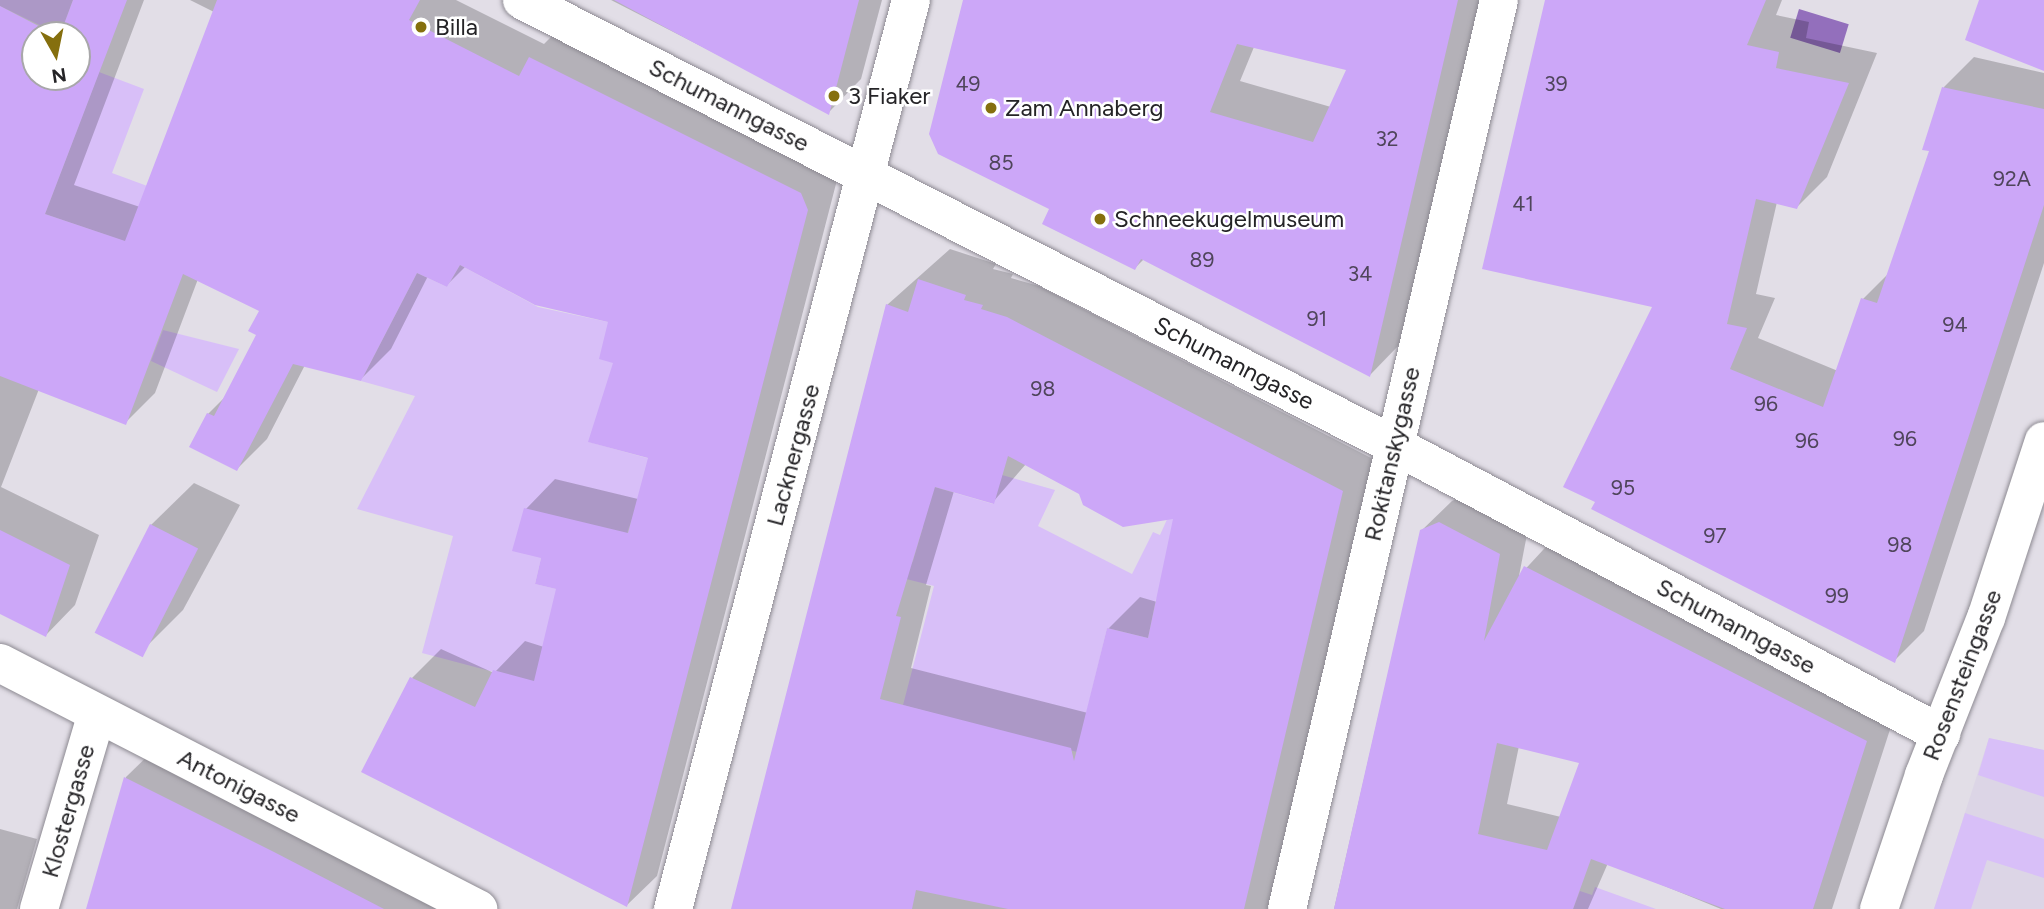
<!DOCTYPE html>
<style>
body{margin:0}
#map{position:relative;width:2044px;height:909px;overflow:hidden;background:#e2dee7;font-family:Figtree,sans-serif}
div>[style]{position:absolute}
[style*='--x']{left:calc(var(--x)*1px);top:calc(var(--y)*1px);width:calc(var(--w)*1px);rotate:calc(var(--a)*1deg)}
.built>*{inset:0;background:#dcd5e6}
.green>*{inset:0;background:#d8bff8}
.water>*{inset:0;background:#936fbc;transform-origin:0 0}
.shadow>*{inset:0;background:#0003}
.building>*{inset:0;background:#cca7f8;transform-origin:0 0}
.roads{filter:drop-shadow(0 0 2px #8d8a92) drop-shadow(0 0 2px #8d8a92)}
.street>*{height:38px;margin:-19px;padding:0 19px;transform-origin:19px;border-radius:19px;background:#fff}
.dots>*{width:19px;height:19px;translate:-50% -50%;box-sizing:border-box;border:4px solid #fff;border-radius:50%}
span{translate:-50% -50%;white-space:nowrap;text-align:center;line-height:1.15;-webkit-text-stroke:5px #fff;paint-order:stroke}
.number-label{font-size:21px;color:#4f455b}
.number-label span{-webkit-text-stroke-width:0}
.poi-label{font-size:24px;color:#252427}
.left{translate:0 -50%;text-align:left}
.street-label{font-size:24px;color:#252427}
.north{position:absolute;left:21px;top:21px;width:70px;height:70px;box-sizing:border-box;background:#fff;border:2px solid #a8a7a9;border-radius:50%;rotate:171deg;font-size:19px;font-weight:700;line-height:28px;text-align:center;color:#252427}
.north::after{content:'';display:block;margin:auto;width:24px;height:32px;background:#856f0e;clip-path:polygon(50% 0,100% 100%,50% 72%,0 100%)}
</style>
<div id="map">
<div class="built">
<i style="clip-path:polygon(1989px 738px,2044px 750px,2044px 909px,1934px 909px)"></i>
</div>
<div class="green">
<i style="clip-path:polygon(0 0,73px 0,60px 35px,0 6px)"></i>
<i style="clip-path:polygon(99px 72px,144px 89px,112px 173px,207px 208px,188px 263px,45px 214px)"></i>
<i style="clip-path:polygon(evenodd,460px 265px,538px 307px,608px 322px,663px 377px,589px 442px,654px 460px,628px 530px,596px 699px,422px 653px,453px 536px,357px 509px,415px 396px,361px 381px,417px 273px,447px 287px,460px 265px,513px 551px,606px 574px,556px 589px,535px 584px,541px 558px,513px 551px)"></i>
<i style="clip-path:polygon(163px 330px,239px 349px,217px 392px,151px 361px)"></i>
<i style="clip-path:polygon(1002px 475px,1055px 490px,1038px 526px,1132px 574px,1153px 532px,1160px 535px,1173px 506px,1237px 538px,1156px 599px,1148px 638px,1107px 628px,1077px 752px,903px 705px,934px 586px,902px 578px,913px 561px,923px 527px,924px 484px,993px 504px)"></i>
<i style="clip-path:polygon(1989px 738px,2044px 750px,2044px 797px,1978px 775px)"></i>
<i style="clip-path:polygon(1965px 813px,2044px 839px,2044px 878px,1987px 860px,1971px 909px,1934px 909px)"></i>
<i style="clip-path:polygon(1595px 887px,1656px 909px,1573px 909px,1580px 891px,1592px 895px)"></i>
</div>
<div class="water">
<i style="left:1799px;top:9px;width:52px;height:30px;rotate:17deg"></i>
</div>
<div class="shadow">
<i style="clip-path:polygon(evenodd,0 0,144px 0,74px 185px,140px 207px,214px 12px,190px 0,456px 0,544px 44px,560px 28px,837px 180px,657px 876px,627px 905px,412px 678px,441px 649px,494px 673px,525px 641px,544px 647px,558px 587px,526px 509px,555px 479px,638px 499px,650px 457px,616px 361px,610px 321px,466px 266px,447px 285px,428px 276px,391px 349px,361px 379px,305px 365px,267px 439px,237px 469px,208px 414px,227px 395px,258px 334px,261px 310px,198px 279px,155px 393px,125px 423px,39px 389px,1px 487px,99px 535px,75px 605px,46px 635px,0 612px,0 0,35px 35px,77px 35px,77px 77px,35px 77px,35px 35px)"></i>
<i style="clip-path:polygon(611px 0,882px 0,861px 79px,829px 112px)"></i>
<i style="clip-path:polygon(evenodd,966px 0,1481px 0,1401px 343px,1370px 375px,1144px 259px,1135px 268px,1051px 208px,966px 0,1254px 47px,1349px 69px,1331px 107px,1240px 81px,1254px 47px)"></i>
<i style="clip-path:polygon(1547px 0,1782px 0,1776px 15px,1809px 22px,1806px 38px,1877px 53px,1827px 177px,1797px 207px,1777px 202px,1756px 294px,1775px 298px,1758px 338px,1838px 371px,1863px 299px,1890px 272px,1931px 150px,1944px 87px,1974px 57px,2044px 73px,2044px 263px,1924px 631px,1894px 661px,1654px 306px)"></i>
<i style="clip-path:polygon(evenodd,950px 249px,996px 264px,993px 269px,1013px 274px,1011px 278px,1039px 286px,1373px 459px,1269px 909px,732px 909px,887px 305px,950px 249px,1026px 464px,1080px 493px,1175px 517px,1157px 602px,1140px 597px,1108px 629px,1088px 713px,911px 668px,931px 586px,926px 585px,954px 491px,993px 502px,1026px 464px)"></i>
<i style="clip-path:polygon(194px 483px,240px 505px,183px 610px,141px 652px,151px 525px)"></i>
<i style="clip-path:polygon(evenodd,1470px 493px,1529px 524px,1519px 576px,1555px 537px,1896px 711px,1832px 909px,1721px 909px,1608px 863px,1588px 909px,1334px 909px,1421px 531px,1452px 501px,1470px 493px,1519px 746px,1581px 762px,1561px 817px,1507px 804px,1519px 746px)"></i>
<i style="clip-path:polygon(164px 740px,493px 909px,87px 909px,126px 777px)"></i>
<i style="clip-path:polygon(0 829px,37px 839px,17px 909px,0 909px)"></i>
</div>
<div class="building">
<i style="clip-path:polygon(73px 0,127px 0,45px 214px,125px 241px,217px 0,420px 0,409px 20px,519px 76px,529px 57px,801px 193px,808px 210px,627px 907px,361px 772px,410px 677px,475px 707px,493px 670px,534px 681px,556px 589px,535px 584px,541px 558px,512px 551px,524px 508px,628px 533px,648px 458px,588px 442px,613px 363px,599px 359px,608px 322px,535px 305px,460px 265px,447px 287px,417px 273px,361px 381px,293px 364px,237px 471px,189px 447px,207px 413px,214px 416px,256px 335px,248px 331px,259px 311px,183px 274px,126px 425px,0 376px,0 6px,56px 35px,35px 35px,35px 77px,77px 77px,77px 35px,60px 35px)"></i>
<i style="clip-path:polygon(614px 0,859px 0,829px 115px)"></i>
<i style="clip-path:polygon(evenodd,963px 0,1458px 0,1370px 377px,1141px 259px,1135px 270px,1042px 224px,1049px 209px,938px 154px,929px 134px,963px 0,1237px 44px,1346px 70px,1313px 142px,1210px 112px,1237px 44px)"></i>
<i style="clip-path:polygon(1545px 0,1766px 0,1747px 45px,1779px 52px,1776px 68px,1849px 83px,1797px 209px,1756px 199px,1727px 324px,1747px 328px,1730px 369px,1823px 407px,1861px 298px,1877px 303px,1929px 151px,1922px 150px,1942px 87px,2044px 109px,2044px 205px,1895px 663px,1591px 509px,1595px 502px,1563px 487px,1652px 307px,1482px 269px)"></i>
<i style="clip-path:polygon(1979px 0,2044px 0,2044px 71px,1965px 40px)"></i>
<i style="clip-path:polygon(evenodd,918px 279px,966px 295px,964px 300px,983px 305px,981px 309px,1007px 317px,1343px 491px,1244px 909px,1008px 909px,916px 890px,912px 909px,731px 909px,886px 304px,908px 312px,918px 279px,1008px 456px,1079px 494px,1083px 505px,1123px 527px,1173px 519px,1148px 638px,1107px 628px,1074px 761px,1071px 748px,880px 699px,901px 617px,896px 616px,935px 487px,994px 504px,1008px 456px)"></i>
<i style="clip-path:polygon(evenodd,1439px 522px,1500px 554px,1484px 641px,1524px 566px,1867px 741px,1813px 909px,1725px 909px,1591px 859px,1573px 909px,1334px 909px,1420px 530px,1439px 522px,1497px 743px,1579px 763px,1547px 850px,1478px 834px,1497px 743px)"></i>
<i style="left:150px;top:524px;width:54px;height:122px;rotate:27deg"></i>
<i style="clip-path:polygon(0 530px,70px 565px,46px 637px,0 614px)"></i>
<i style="clip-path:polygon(124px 777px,274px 852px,384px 909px,86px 909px)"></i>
</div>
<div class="roads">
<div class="street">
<i style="--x:522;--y:0;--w:979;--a:27.04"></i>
<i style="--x:1394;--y:445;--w:619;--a:27.85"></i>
<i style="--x:0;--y:663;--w:538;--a:27.23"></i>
<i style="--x:39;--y:909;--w:204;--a:-73.5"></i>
<i style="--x:673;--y:909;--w:940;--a:-75.33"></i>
<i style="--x:1287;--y:909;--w:933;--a:-76.87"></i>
<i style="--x:1879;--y:909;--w:141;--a:-71.4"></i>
<i style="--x:1924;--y:775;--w:169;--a:-68.5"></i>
<i style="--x:1986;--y:618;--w:186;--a:-71.9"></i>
</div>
</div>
<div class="dots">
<i style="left:421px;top:27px;background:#856f0e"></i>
<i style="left:834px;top:96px;background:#856f0e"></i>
<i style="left:991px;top:108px;background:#856f0e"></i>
<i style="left:1100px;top:219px;background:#856f0e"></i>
</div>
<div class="number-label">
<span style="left:968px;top:84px">49</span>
<span style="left:1556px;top:84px">39</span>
<span style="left:1387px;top:139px">32</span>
<span style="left:1001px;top:163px">85</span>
<span style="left:2012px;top:179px">92A</span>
<span style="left:1523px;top:204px">41</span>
<span style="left:1202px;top:260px">89</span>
<span style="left:1360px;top:274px">34</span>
<span style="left:1317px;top:319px">91</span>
<span style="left:1955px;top:325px">94</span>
<span style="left:1043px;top:389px">98</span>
<span style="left:1766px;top:404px">96</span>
<span style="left:1905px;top:439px">96</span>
<span style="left:1807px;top:441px">96</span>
<span style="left:1623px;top:488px">95</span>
<span style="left:1715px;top:536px">97</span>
<span style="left:1900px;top:545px">98</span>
<span style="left:1837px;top:596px">99</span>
</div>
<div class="poi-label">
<span class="left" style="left:435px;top:27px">Billa</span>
<span class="left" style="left:848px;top:96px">3 Fiaker</span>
<span class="left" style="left:1005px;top:108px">Zam Annaberg</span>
<span class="left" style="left:1114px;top:219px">Schneekugelmuseum</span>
</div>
<div class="street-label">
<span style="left:729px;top:105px;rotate:27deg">Schumanngasse</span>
<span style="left:1234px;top:363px;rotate:27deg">Schumanngasse</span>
<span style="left:1392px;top:454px;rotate:-77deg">Rokitanskygasse</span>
<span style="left:793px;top:455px;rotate:-75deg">Lacknergasse</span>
<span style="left:1736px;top:626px;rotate:28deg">Schumanngasse</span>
<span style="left:1962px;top:675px;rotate:-69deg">Rosensteingasse</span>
<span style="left:239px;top:786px;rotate:27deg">Antonigasse</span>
<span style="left:68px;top:811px;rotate:-74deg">Klostergasse</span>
</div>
<div class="north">N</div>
</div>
